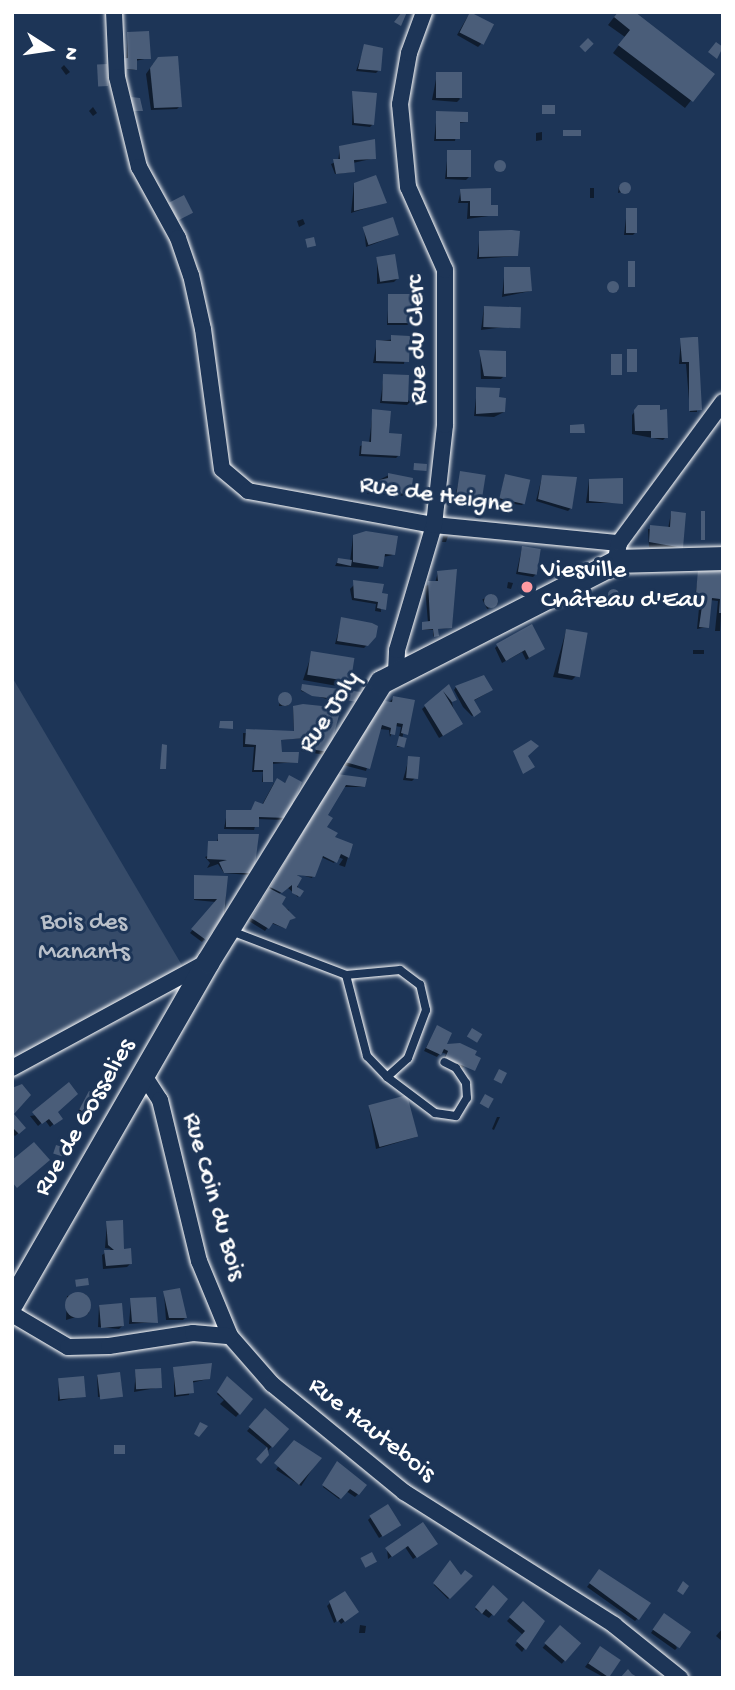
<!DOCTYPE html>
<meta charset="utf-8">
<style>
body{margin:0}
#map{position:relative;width:735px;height:1690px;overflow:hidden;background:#1d3557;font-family:"Gochi Hand",sans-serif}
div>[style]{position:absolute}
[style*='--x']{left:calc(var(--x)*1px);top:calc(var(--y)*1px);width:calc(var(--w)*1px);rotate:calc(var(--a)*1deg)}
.green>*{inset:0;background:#364b69}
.shadow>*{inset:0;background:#0007;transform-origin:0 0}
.building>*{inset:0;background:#4a5d79;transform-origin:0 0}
.round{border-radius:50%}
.roads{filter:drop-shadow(0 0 2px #fff) drop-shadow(0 0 2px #fff)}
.lane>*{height:8px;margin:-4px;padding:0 4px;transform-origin:4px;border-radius:4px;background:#1d3557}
.street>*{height:16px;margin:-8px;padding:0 8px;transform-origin:8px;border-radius:8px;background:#1d3557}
.secondary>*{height:23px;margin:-11.5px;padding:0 11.5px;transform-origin:11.5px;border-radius:11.5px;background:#1d3557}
.dots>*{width:19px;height:19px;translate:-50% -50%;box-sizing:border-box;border:4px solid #1d3557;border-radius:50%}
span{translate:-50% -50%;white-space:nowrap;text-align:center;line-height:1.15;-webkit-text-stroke:6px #1d3557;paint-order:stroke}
.street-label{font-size:26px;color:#fff}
.poi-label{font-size:26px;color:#fff}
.left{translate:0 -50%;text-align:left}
.park-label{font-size:26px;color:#b9c0ca}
.frame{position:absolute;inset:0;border:14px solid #fff;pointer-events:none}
.north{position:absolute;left:14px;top:14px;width:70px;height:70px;-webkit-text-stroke:5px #1d3557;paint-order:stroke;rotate:102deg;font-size:19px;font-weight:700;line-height:28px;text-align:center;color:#fff}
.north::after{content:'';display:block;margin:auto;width:24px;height:32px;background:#fff;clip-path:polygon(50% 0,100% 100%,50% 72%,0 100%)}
</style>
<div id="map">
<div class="green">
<i style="clip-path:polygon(12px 677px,183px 967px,12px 1060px)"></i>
</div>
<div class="shadow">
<i style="clip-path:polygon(618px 12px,712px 74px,685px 108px,613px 53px,625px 37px,608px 25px)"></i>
<i style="clip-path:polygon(468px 16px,481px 44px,478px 47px,457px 35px)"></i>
<i style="clip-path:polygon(128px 33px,148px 33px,149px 58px,135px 61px,135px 70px,125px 69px,127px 81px,120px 82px,119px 61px,126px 60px)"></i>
<i style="clip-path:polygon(365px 46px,379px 70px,376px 73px,356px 71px)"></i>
<i style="clip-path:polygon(153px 64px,180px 106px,177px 109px,151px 110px,146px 74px)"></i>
<i style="clip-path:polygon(64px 65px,70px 72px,66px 75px,61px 68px)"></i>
<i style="clip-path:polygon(437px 74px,460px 99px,457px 102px,432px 100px)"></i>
<i style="clip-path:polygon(353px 92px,373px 124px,370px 127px,352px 125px)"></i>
<i style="clip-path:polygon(93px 107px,97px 113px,93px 116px,89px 111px)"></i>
<i style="clip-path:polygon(437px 113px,466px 122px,458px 123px,455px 141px,434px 141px)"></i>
<i style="clip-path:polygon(542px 132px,542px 140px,536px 141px,536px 133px)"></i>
<i style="clip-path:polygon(340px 147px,375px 158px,353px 163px,352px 172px,335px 174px,331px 164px,338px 161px)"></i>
<i style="clip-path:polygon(448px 152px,469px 177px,466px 180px,445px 179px)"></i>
<i style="clip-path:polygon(498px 162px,504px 164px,500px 172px,495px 169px)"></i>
<i style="clip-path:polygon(354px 184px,385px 202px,351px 213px)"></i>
<i style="clip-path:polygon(619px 186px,630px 186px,630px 190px,618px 193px)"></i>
<i style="left:590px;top:188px;width:4px;height:10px"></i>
<i style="clip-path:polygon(461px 190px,489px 206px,496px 215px,467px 219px,468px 203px,458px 203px)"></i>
<i style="clip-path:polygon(627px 210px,636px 232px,633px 235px,624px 235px)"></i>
<i style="clip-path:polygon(303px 219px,305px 224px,299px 227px,297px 221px)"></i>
<i style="clip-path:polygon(364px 228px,397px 235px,366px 247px)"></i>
<i style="clip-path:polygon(480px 233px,516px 256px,477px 259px)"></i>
<i style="clip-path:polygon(377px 258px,397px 279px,394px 282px,377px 284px)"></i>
<i style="clip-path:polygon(505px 268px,530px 291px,502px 297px)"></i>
<i style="clip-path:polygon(616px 282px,618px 291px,609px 292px,607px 286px)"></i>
<i style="clip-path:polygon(389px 296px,411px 322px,408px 325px,387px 325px)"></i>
<i style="clip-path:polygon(484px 307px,520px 325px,481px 330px)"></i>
<i style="clip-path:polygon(408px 338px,404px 364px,373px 363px,377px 341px)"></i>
<i style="clip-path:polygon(681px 339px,696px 339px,697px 412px,690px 412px,686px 364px,679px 364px)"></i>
<i style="clip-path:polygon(480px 352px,504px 376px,501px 379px,481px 379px)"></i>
<i style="clip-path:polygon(384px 376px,410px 402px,407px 405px,380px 403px)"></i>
<i style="clip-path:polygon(477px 389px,497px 399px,504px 412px,494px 417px,474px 416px)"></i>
<i style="clip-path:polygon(639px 407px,666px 437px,663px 440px,632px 434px,632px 415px)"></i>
<i style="clip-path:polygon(373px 411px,399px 455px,396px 458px,359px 456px,360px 446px,369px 443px)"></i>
<i style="clip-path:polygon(461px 473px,481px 501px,478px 504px,454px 500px)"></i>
<i style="clip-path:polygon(389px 475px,410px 493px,407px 496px,367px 494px,371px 484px)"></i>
<i style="clip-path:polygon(505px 475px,525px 502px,522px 505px,499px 502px)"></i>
<i style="clip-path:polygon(542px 477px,571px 508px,568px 511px,536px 501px)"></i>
<i style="clip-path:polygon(589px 480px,621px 503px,586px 503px)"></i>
<i style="clip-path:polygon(671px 513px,681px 547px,649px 547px,648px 529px,668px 529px)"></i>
<i style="clip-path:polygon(443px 536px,448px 536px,446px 542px,442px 542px)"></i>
<i style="clip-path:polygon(353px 537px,393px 555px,383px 557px,378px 569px,335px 566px,338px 560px,350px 562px)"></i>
<i style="clip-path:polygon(522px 548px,536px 574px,533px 577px,516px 574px)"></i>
<i style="clip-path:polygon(438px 572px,449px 628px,437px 629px,433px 637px,433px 630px,422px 630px,422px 624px,428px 623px,425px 586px,435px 583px)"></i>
<i style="clip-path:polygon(699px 572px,723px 574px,720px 631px,715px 631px,718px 601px,710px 600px,707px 627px,697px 629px,699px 608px,693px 608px)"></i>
<i style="clip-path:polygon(358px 581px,380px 595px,381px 612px,375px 611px,376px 604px,352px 600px,350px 589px)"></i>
<i style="clip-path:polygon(508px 582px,513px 583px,511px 589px,507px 588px)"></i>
<i style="clip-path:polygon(612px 591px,616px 594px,611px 599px,607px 597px)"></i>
<i style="left:493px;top:594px;width:11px;height:12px;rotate:63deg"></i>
<i style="clip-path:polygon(342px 619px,367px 645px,364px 648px,335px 644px)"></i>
<i style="clip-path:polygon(566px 631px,577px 675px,572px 680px,553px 677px)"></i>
<i style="clip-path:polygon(498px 645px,543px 649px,526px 660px,522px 652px,502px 663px,495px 648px)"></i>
<i style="left:693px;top:650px;width:11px;height:4px"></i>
<i style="clip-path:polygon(312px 653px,348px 682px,343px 687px,303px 680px)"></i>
<i style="clip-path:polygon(302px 687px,358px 701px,333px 701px,301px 691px)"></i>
<i style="clip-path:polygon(448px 687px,458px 727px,439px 738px,422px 709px)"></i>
<i style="clip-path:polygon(456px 687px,487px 693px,473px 701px,479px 712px,472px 716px,463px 707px,454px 690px)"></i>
<i style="clip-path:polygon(281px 693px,288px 694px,288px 706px,279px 706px)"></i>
<i style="clip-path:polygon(394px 698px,413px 702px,402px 738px,404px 747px,397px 747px,401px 727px,395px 726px,390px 737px,389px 730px,379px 729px,366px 771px,343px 765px,367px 719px)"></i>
<i style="clip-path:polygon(293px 708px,339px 709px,325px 755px,301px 751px,304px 738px,280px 740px,280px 753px,297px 762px,271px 764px,272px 781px,262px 782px,263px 772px,252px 772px,254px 747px,243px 747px,243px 733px,294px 733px)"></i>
<i style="clip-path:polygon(409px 758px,415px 778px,412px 781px,403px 780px)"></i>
<i style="clip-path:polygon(289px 777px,299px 783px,282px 820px,257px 819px,254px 830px,224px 829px,227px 812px,250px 812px,256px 803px,262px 805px,274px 783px,284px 784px)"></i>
<i style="clip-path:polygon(335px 779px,364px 787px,343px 787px,327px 814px,325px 828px,348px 857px,345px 867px,339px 865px,343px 859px,338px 857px,334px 863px,321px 857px,312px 878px,298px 874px,298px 897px,287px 887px,278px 895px,280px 905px,289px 910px,284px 928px,271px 923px,265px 931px,249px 921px)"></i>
<i style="clip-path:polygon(219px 835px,257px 836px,249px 875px,224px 873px,218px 864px,207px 868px,210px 863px,205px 857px,213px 854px)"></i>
<i style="clip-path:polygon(195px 877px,226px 877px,225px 918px,202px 942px,190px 933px,216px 902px,194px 900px)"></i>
<i style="clip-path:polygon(437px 1027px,444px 1046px,474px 1052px,461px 1070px,443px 1061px,446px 1054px,441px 1052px,437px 1057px,424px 1051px)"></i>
<i style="clip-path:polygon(12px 1091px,12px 1114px,24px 1128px,15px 1136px,12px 1133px)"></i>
<i style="clip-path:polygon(89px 1093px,91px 1116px,88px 1119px,77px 1113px)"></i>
<i style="clip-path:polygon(369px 1107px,416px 1137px,376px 1149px)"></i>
<i style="clip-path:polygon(56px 1112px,57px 1121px,50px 1127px,45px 1120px,38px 1126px,30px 1116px)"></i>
<i style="clip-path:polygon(497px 1117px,500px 1117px,494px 1130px,492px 1129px)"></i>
<i style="clip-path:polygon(107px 1222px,130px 1264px,127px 1267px,103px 1269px,102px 1255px,111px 1249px,105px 1248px)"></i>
<i style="clip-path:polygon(164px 1293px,186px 1317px,183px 1320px,166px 1320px)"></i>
<i style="clip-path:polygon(86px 1294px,83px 1300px,88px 1299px,89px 1313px,66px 1320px,67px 1296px)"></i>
<i style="clip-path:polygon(131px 1300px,156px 1322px,129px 1324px)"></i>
<i style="clip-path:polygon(99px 1306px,122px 1326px,119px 1329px,98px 1327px)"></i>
<i style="clip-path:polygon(174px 1369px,208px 1379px,191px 1383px,189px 1395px,174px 1397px)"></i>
<i style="clip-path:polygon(136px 1372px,161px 1387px,134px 1392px)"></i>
<i style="clip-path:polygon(97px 1376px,121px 1395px,98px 1397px)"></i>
<i style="clip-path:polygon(227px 1379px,251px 1400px,236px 1417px,220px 1404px,224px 1400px,217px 1394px)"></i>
<i style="clip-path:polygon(59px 1381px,84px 1396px,58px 1401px)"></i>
<i style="clip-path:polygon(265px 1411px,287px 1429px,258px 1462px,268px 1448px,247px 1431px)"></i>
<i style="left:294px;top:1442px;width:30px;height:33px;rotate:33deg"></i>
<i style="clip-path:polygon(334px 1467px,358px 1494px,355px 1497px,346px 1491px,339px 1499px,323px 1487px)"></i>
<i style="clip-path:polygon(371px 1517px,396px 1527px,379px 1538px,368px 1520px)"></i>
<i style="clip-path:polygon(423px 1525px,433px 1546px,413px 1559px,405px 1547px,388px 1559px,387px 1549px)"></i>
<i style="clip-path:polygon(596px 1575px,638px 1618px,635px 1621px,587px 1587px)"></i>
<i style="clip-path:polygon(470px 1576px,448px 1599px,434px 1585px,436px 1582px)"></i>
<i style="clip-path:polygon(493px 1587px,506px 1599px,489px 1618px,475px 1609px)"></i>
<i style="clip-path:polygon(330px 1603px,354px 1614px,341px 1624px,338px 1620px,334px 1623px,327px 1606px)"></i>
<i style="clip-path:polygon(523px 1604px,543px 1621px,522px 1652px,515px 1645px,523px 1635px,507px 1621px)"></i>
<i style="clip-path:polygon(661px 1618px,677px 1648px,675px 1650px,651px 1633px)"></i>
<i style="clip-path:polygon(360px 1625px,366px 1626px,365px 1633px,359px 1633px)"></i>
<i style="left:560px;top:1627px;width:25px;height:27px;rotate:40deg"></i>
<i style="clip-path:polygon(723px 1628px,723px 1642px,716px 1636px)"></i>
<i style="clip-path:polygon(597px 1651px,619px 1661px,605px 1678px,585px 1667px)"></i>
</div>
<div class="building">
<i style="clip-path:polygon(402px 12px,407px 12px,401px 26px,394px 22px)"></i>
<i style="left:470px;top:12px;width:27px;height:23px;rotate:27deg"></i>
<i style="clip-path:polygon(618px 12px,635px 12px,715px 74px,693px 102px,618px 45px,630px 30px,614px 17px)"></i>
<i style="clip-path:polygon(149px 31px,151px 59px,137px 59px,137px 70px,127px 69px,126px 82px,119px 59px,128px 58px,127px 32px)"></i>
<i style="left:588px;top:38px;width:8px;height:12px;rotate:45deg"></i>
<i style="clip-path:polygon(716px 42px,723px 47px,717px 59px,708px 52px)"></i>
<i style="clip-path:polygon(364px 44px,383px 48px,381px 71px,358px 69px)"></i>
<i style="clip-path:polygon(178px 56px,182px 107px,154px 108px,150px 68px,158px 57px)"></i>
<i style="left:107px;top:64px;width:22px;height:10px;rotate:87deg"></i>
<i style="left:436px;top:72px;width:26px;height:26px"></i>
<i style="clip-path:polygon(352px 91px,377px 93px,374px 125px,354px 123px)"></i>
<i style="clip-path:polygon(131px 97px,140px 98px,143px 111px,131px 111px)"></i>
<i style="left:542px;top:105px;width:13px;height:9px"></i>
<i style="clip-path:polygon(436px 111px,468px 112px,468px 122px,460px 122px,460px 139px,436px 139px)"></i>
<i style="left:563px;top:130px;width:18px;height:6px"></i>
<i style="clip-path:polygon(375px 139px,376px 159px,354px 160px,355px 172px,336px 174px,333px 159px,340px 159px,339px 146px)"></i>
<i style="left:447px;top:150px;width:24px;height:27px"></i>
<i class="round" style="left:494px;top:160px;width:12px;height:12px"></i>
<i style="clip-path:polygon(376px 175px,387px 203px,354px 211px,354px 183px)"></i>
<i class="round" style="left:619px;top:182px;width:12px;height:12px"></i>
<i style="clip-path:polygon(491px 188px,491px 205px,498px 205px,498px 216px,470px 216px,470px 201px,461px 201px,460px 189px)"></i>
<i style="left:184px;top:195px;width:20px;height:17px;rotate:63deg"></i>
<i style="left:626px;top:208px;width:11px;height:25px"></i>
<i style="left:393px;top:217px;width:19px;height:32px;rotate:72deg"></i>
<i style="clip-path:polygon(512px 230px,520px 231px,518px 256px,479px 257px,479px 231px)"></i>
<i style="left:314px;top:237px;width:9px;height:9px;rotate:77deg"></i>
<i style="left:395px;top:254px;width:25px;height:19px;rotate:81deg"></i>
<i style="left:628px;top:261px;width:7px;height:26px"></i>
<i style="clip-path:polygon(504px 267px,530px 267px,532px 291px,504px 294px)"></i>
<i class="round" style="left:607px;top:281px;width:12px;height:12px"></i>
<i style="left:388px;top:294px;width:24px;height:29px"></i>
<i style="left:484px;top:306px;width:37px;height:21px;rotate:2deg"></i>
<i style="clip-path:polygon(391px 335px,410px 336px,409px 362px,376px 361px,376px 340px,391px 341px)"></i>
<i style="clip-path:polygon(693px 337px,698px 337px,702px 410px,689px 411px,689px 362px,682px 362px,680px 338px)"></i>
<i style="left:627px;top:349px;width:10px;height:23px"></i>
<i style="clip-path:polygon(479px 350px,506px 351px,506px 377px,484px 376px)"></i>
<i style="left:611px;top:354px;width:11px;height:21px"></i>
<i style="left:383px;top:374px;width:26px;height:27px;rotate:2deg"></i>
<i style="clip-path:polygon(476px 387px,500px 388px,499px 397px,506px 398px,505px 412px,476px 414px)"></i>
<i style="clip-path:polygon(638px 405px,660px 405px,660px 410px,667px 409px,668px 438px,651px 438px,651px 431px,635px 431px,634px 410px)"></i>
<i style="clip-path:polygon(372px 409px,391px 411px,389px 433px,402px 434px,400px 456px,361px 454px,362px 441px,371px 442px)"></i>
<i style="clip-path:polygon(584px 424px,585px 433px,570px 433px,570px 425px)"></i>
<i style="left:414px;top:463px;width:13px;height:7px;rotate:4deg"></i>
<i style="left:460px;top:471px;width:26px;height:27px;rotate:9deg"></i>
<i style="clip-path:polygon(388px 473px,413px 478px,411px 494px,369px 492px,370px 482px,388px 478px)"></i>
<i style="left:505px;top:474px;width:26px;height:25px;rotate:13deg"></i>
<i style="clip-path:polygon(542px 475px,577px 477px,572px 509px,538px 499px)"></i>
<i style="clip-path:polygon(623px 478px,623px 504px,589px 501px,589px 479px)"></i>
<i style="clip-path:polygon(671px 511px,686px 513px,683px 548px,649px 542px,650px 525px,670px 527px)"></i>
<i style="left:701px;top:511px;width:4px;height:29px"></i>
<i style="clip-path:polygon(366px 531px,398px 536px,395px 555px,385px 554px,383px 567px,353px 562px,353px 535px)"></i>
<i style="left:522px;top:546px;width:19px;height:26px;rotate:9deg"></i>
<i style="clip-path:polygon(338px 558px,352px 560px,351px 566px,337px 563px)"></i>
<i style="clip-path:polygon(457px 569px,452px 628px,438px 629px,439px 636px,434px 637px,433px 629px,422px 630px,422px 622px,430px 621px,428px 581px,438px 581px,437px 571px)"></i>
<i style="clip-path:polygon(698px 570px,723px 570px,723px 613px,719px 613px,720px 599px,712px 598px,709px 628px,699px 627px,702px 606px,695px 605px)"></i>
<i style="clip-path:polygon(353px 580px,384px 584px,382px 593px,388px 594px,386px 610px,377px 608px,378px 602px,354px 598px)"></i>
<i class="round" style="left:607.5px;top:588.5px;width:11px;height:11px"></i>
<i class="round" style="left:484px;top:594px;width:14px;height:14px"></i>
<i style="clip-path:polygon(341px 617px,372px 623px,378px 626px,376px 637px,368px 646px,337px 641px)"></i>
<i style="clip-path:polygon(532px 624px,545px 649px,529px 658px,525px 650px,506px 661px,496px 644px)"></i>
<i style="left:566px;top:629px;width:22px;height:45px;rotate:10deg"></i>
<i style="left:311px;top:651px;width:44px;height:24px;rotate:9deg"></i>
<i style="clip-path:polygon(484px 675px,493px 690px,474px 700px,481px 712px,474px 717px,455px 686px)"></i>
<i style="clip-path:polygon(302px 684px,361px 692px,359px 702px,312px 696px,301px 690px)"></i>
<i style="clip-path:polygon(449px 684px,457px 700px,452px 702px,443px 691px,463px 724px,443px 736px,424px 705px)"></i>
<i class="round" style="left:278px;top:692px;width:14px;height:14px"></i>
<i style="clip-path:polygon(393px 696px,415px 700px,408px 735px,401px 733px,403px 724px,397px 723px,395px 735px,390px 734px,391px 728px,382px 725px,370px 769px,345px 762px,373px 713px,385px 701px,392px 702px)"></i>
<i style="clip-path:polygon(303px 704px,341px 708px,329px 752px,303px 748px,305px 738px,281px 740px,282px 752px,299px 752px,298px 763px,273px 762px,273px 782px,263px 782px,263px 770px,254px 770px,256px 745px,245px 744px,246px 729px,294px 731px,293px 706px)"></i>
<i style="clip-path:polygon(220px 721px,233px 721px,233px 729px,219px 728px)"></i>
<i style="left:399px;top:736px;width:8px;height:10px;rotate:14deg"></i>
<i style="clip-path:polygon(531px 740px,539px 746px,528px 756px,535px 767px,523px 774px,513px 751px)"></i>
<i style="clip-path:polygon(162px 744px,167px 745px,166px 769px,160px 769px)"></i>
<i style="left:408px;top:756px;width:12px;height:22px;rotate:5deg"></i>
<i style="clip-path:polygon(337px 774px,367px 778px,365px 787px,346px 785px,328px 815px,333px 818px,327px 827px,338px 833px,335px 837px,353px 844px,349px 858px,341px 854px,337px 863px,323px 856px,315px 877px,297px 875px,302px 878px,297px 887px,304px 891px,300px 897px,292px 893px,292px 885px,282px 893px,270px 887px)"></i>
<i style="clip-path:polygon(289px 775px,302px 782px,287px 818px,259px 817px,259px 827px,226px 827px,226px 810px,251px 810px,255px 801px,263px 804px,277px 778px,285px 783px)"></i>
<i style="clip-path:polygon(218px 834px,259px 834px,254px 873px,224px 873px,219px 862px,227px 860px,207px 859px,208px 841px,218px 841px)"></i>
<i style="clip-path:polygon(194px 875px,228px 876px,224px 915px,206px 940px,191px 929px,217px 899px,194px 899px)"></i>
<i style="clip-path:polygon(269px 888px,286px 897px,282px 904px,296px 918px,290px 920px,286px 929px,273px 923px,269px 929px,251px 918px)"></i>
<i style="clip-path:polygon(437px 1025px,452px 1033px,447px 1044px,460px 1043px,477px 1051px,475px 1055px,481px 1058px,475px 1071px,445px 1058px,448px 1051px,444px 1049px,441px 1055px,426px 1048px)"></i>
<i style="left:472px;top:1028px;width:12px;height:10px;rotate:31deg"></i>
<i style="left:499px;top:1069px;width:9px;height:12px;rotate:27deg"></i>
<i style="clip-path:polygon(69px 1082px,78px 1094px,58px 1112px,63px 1119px,54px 1125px,49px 1119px,42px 1124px,32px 1112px)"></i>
<i style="clip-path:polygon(22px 1084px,31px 1095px,14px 1114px,26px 1128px,19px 1134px,12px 1127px,12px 1088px)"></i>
<i style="left:89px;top:1091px;width:15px;height:21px;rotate:28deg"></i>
<i style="left:485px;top:1094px;width:10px;height:11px;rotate:29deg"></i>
<i style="left:407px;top:1095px;width:43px;height:40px;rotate:75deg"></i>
<i style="clip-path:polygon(34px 1142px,50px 1160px,17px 1188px,12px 1182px,12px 1160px)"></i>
<i style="left:56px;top:1145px;width:9px;height:9px;rotate:18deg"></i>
<i style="clip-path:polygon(123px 1220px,124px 1249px,131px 1248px,132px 1264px,106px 1266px,104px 1250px,114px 1250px,108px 1245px,106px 1221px)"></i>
<i style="left:88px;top:1278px;width:7px;height:13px;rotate:82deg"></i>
<i style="clip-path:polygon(180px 1288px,187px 1318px,169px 1318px,163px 1291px)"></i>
<i class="round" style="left:65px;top:1292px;width:26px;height:26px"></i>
<i style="clip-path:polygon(156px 1297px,158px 1323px,132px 1322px,130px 1298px)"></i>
<i style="left:122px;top:1303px;width:23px;height:23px;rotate:85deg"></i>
<i style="clip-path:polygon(212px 1363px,210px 1379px,193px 1381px,194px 1393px,176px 1395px,173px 1367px)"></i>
<i style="left:161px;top:1368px;width:20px;height:26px;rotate:87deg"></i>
<i style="left:120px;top:1372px;width:25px;height:23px;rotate:83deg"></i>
<i style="left:84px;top:1376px;width:21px;height:26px;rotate:85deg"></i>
<i style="clip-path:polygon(227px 1376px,253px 1399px,240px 1415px,217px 1392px)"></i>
<i style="left:265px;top:1408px;width:32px;height:25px;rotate:41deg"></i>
<i style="clip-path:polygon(200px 1422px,208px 1426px,199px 1437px,194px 1434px)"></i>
<i style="clip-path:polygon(294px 1440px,322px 1458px,299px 1485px,274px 1463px)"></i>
<i style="left:125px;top:1445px;width:9px;height:11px;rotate:90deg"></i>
<i style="clip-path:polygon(267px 1447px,269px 1455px,261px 1464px,256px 1459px)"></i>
<i style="clip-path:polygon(337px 1461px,367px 1485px,359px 1495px,350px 1489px,341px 1499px,322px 1485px)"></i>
<i style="left:388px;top:1504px;width:25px;height:22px;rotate:58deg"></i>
<i style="clip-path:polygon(423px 1522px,438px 1544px,417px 1558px,408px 1546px,392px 1557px,385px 1548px)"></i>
<i style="left:372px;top:1552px;width:11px;height:13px;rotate:63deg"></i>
<i style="clip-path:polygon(450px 1560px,461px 1575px,465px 1570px,473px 1576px,450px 1599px,433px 1583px)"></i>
<i style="clip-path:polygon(599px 1569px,651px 1603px,639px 1620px,589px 1583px)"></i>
<i style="clip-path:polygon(683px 1581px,689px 1586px,683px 1595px,677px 1591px)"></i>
<i style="clip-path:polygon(493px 1585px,508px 1599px,494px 1616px,486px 1609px,482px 1614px,475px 1607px)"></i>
<i style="clip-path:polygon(345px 1591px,359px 1612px,345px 1622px,342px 1618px,337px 1622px,329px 1601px)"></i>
<i style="clip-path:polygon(523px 1601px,545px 1621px,526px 1650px,516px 1641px,525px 1631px,509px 1617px)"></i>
<i style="left:664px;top:1613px;width:33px;height:20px;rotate:35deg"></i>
<i style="left:560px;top:1625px;width:28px;height:24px;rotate:41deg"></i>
<i style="left:600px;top:1646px;width:25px;height:21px;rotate:34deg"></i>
<i style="clip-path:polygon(628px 1669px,632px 1674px,639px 1678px,620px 1678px)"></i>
</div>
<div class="roads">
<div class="lane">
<i style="--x:231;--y:931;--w:123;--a:20.9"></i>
<i style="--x:346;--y:975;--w:84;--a:75.5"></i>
<i style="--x:367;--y:1056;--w:29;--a:46"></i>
<i style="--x:387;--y:1077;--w:28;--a:-42"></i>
<i style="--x:408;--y:1058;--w:51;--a:-69.4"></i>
<i style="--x:426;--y:1010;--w:26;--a:-103"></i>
<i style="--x:420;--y:985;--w:25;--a:-143"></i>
<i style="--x:400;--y:970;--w:54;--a:174.7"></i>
<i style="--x:387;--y:1077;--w:60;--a:36.9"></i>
<i style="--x:435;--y:1113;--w:21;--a:8"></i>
<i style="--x:456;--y:1116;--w:21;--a:-59"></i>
<i style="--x:467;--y:1098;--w:15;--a:-94"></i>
<i style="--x:466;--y:1083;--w:18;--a:-124"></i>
<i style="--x:456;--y:1068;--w:13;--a:-153"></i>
</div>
<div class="street">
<i style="--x:114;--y:12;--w:65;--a:87.4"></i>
<i style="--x:117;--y:77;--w:93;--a:76.3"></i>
<i style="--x:139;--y:167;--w:81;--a:61.2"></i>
<i style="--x:178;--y:238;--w:39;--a:71"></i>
<i style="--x:191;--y:275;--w:55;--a:77.5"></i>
<i style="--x:203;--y:329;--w:141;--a:82.3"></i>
<i style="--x:222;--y:469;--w:34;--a:40"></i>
<i style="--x:248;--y:491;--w:189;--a:10.4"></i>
<i style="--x:434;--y:525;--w:186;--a:5.6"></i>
<i style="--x:617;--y:554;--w:11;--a:-80"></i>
<i style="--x:619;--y:543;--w:175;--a:-53.6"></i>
<i style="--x:396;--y:671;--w:21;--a:-87"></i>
<i style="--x:397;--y:650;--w:130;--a:-73.5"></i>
<i style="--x:434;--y:525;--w:101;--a:-83.7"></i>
<i style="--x:445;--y:425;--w:155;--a:-90"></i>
<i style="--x:445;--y:270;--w:91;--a:-114"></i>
<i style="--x:408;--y:187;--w:83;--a:-95.5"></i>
<i style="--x:400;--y:104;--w:52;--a:-80"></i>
<i style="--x:409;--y:53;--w:44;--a:-69.9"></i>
<i style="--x:12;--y:1068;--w:222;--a:-28.5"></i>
<i style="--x:143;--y:1074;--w:31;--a:57"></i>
<i style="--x:160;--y:1100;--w:166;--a:76.4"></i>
<i style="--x:199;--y:1261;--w:81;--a:67.5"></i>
<i style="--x:230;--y:1336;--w:64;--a:48.8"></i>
<i style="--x:272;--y:1384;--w:171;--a:39.3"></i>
<i style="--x:404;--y:1492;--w:249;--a:32.3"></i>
<i style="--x:614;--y:1625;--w:85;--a:38.8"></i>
<i style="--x:12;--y:1314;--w:65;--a:30.5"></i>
<i style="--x:68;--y:1347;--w:41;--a:-1.4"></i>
<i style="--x:109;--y:1346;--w:85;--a:-8.8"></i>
<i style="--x:193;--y:1333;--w:37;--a:5"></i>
</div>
<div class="secondary">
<i style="--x:12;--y:1302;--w:393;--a:-60.1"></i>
<i style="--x:208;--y:961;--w:328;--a:-58.2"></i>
<i style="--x:381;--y:682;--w:265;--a:-27.1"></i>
<i style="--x:617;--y:561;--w:106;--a:-1.6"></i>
</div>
</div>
<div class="dots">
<i style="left:527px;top:587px;background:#ff9aa2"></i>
</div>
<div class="street-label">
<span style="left:419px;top:340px;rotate:-92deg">Rue du Clerc</span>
<span style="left:436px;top:497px;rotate:8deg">Rue de Heigne</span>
<span style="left:331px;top:713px;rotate:-57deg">Rue Joly</span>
<span style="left:86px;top:1118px;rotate:-60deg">Rue de Gosselies</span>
<span style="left:212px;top:1197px;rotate:74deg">Rue Coin du Bois</span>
<span style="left:371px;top:1431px;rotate:38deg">Rue Hautebois</span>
</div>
<div class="poi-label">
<span class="left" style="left:541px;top:587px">Viesville<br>Château d'Eau</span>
</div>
<div class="park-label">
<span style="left:84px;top:939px">Bois des<br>Manants</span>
</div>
<div class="frame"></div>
<div class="north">N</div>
</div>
